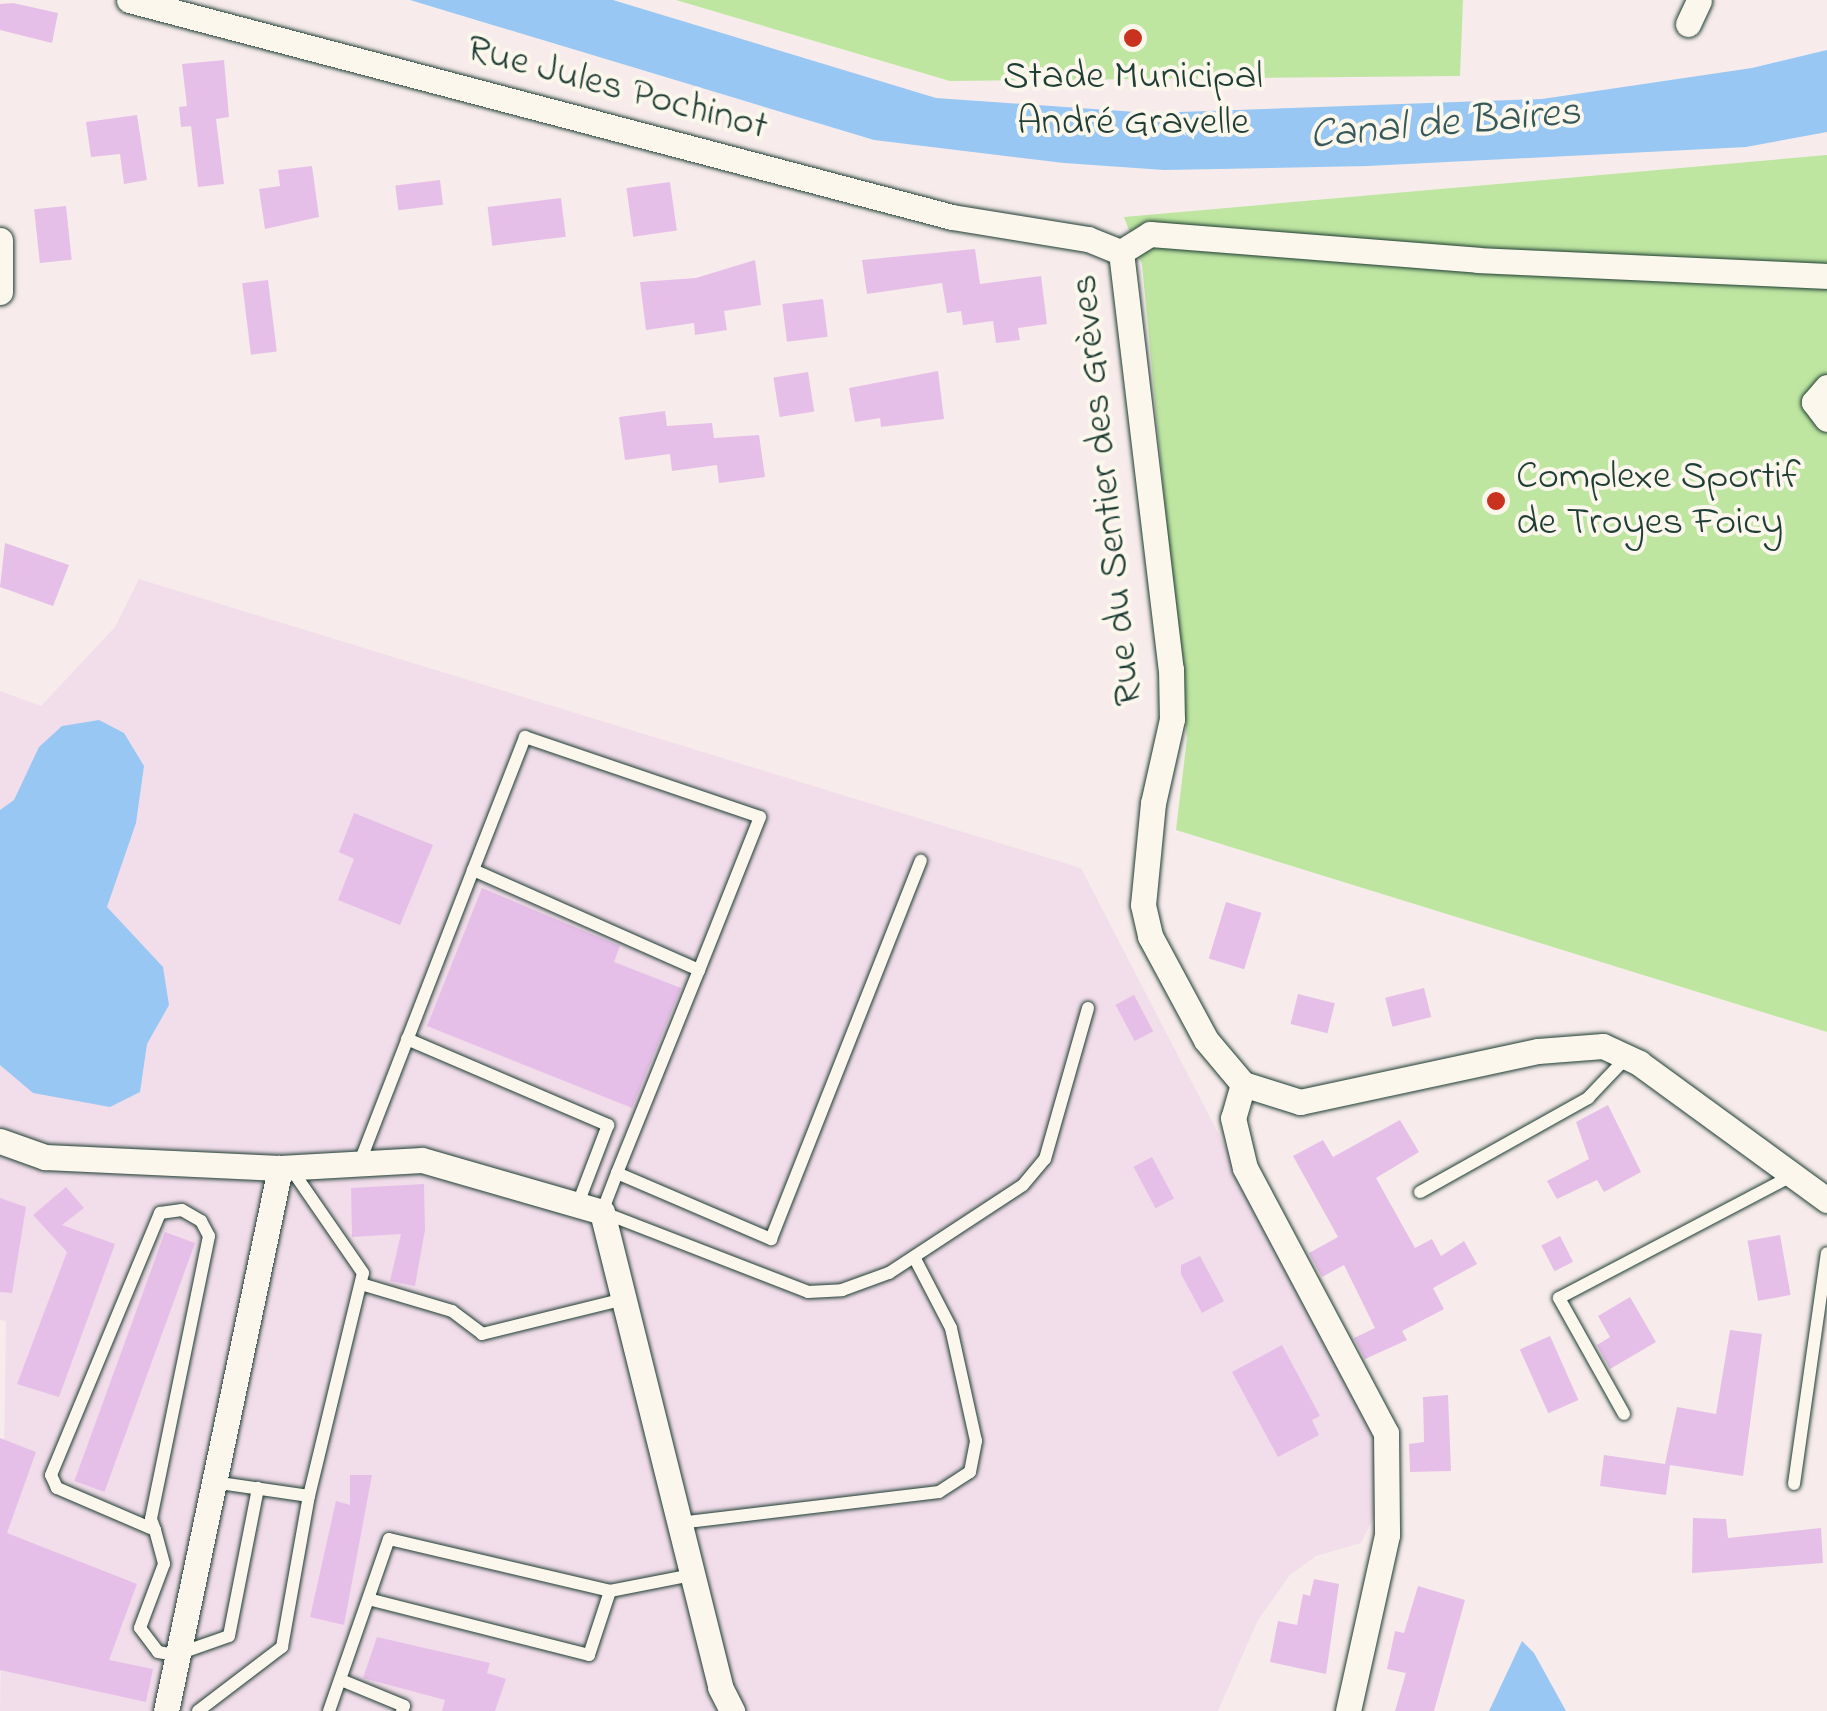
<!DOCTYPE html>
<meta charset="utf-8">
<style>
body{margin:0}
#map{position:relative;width:1827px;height:1711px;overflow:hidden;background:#f7eceb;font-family:"Indie Flower",sans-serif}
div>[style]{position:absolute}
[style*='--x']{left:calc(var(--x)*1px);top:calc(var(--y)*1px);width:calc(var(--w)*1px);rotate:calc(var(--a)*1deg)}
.built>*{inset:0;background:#f2deea}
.green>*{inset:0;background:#bee6a1}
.water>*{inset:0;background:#98c7f3}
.building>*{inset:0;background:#e5bfe8;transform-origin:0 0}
.roads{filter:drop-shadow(0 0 2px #1f3d34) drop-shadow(0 0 2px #1f3d34)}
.service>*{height:12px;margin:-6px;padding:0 6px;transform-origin:6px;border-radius:6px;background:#fbf7ec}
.minor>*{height:25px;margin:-12.5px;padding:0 12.5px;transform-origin:12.5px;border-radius:12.5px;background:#fbf7ec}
.dots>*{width:28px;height:28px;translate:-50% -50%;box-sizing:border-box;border:5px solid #fbf7ec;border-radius:50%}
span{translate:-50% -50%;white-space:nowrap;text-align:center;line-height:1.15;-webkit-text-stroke:8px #fbf7ec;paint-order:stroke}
.poi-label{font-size:40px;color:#1f3d34}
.left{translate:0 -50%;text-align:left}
.street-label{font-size:40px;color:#1f3d34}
.water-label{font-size:42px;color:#37595a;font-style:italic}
</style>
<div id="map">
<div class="built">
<i style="clip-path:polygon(139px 579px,1081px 868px,1377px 1440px,1383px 1498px,1361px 1543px,1316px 1556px,1290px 1575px,1258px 1620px,1218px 1711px,0 1711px,6px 1322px,0 1319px,0 691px,41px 706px,115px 627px)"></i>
</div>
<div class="green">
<i style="clip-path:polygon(676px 0,1463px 0,1460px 76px,950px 81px)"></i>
<i style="clip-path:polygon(1827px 155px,1827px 1032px,1176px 830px,1187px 738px,1142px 264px,1124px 217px)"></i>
</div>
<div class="water">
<i style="clip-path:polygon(410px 0,613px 0,936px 98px,1150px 113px,1542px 99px,1752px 68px,1827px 50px,1827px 132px,1746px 147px,1368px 166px,1164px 170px,1064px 163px,874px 140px)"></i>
<i style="clip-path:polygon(99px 720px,124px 733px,144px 766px,136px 823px,107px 907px,163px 967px,169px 1005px,147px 1044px,140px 1092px,110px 1107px,33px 1093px,0 1065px,0 810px,14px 800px,39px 747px,62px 726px)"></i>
<i style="clip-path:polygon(1522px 1641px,1534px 1653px,1566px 1711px,1489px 1711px)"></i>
</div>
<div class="building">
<i style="clip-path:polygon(13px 3px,58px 13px,52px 43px,0 30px,0 4px)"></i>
<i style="clip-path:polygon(224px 60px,229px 117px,216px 119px,224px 184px,198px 187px,191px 126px,181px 127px,179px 107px,187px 106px,182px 64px)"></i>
<i style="clip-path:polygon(137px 115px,147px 180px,124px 184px,120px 154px,91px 157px,86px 122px)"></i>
<i style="clip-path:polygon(312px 166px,319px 217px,265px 229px,259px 189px,280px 186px,278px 170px)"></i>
<i style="left:440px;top:180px;width:25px;height:45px;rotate:83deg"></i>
<i style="left:670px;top:182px;width:49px;height:44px;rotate:82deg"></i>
<i style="left:561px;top:198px;width:39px;height:74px;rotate:83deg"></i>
<i style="left:66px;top:206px;width:54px;height:32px;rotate:84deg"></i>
<i style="clip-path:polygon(975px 249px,980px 284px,1041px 276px,1047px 324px,1018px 328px,1020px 340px,996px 343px,993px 321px,963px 325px,961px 311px,947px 313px,942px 283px,867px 294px,862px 260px)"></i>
<i style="clip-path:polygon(755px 260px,761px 305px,724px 311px,727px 330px,695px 335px,694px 323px,646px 330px,640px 282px,696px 278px)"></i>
<i style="left:268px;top:280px;width:72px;height:26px;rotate:83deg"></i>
<i style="left:823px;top:299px;width:38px;height:41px;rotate:83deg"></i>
<i style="clip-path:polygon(938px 371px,944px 419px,881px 427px,880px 418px,855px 422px,849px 388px)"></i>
<i style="left:808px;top:372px;width:40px;height:35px;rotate:81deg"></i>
<i style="clip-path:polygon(665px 411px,667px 426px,712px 423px,714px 438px,759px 435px,765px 477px,719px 483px,717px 465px,672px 471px,670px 454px,625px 460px,619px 417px)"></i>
<i style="clip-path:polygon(5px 543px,69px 565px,53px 606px,0 587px)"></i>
<i style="clip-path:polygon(354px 813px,433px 845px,400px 925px,338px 900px,354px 859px,339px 852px)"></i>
<i style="clip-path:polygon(482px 888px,620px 946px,614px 962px,681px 988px,632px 1108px,427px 1026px)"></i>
<i style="left:1226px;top:902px;width:37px;height:59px;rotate:17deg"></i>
<i style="left:1424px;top:988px;width:30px;height:40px;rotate:76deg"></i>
<i style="left:1298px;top:994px;width:38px;height:31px;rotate:14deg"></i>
<i style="left:1134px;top:995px;width:41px;height:21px;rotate:62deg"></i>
<i style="clip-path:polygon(1608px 1105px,1641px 1172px,1604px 1192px,1597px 1180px,1557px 1199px,1547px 1181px,1589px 1159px,1576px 1122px)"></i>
<i style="clip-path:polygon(1400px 1120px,1419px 1152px,1376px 1178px,1415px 1248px,1432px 1239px,1441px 1256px,1464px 1241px,1477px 1264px,1433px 1288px,1444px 1309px,1402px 1331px,1407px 1340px,1365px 1359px,1354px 1338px,1375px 1328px,1344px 1265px,1322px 1277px,1309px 1253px,1338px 1237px,1293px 1156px,1323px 1140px,1333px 1157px)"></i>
<i style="left:1152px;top:1157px;width:47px;height:21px;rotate:62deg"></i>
<i style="clip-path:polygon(424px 1184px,425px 1230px,415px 1286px,390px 1281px,401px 1234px,352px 1237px,351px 1188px)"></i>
<i style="clip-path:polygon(66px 1187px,84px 1208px,62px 1225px,115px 1244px,59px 1397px,17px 1384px,67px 1252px,33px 1215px)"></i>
<i style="clip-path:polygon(0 1198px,26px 1207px,12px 1293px,0 1292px)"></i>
<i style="left:165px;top:1232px;width:32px;height:265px;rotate:20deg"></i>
<i style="left:1780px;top:1235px;width:61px;height:33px;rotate:80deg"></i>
<i style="left:1560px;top:1236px;width:29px;height:21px;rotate:63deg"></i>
<i style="clip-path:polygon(1200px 1256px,1224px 1301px,1202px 1313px,1181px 1274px,1181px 1265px)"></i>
<i style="clip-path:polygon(1630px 1297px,1656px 1342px,1610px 1369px,1597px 1345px,1610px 1337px,1598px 1316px)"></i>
<i style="clip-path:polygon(1730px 1330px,1762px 1334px,1743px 1476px,1670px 1465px,1666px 1495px,1600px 1486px,1604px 1455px,1665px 1464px,1677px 1407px,1716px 1414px)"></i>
<i style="left:1550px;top:1336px;width:70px;height:33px;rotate:66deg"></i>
<i style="clip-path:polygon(1282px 1345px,1320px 1416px,1312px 1420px,1319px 1435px,1278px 1457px,1232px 1372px)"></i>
<i style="clip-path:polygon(1448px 1395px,1451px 1471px,1410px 1472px,1409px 1444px,1424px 1442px,1423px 1397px)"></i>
<i style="clip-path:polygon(0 1438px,36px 1452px,7px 1533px,137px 1584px,109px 1660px,153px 1669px,146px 1702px,0 1670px)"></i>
<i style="clip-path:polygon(350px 1475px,372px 1475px,344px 1625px,310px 1617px,336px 1501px,350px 1505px)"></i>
<i style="clip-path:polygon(1693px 1518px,1726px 1519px,1728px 1538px,1821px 1528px,1823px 1563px,1692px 1573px)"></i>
<i style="clip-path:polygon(1314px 1579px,1339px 1584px,1326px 1674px,1270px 1662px,1278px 1621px,1297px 1625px,1303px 1594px,1310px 1596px)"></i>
<i style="clip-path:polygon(1418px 1586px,1465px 1600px,1434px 1711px,1395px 1711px,1406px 1673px,1387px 1669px,1395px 1631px,1404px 1633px)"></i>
<i style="clip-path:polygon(377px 1637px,490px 1663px,487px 1673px,506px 1679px,495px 1711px,442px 1711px,445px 1700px,363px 1678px)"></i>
</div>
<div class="roads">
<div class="service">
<i style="--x:699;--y:970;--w:247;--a:-156.1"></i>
<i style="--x:473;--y:870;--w:143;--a:-68.6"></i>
<i style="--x:525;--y:737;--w:248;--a:18.8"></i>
<i style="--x:760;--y:817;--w:165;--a:111.7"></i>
<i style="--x:699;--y:970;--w:219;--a:112"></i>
<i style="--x:617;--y:1173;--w:42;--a:111"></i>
<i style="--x:602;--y:1212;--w:221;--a:21.2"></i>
<i style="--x:808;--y:1292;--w:34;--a:-3"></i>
<i style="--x:842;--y:1290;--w:50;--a:-19.9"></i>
<i style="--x:889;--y:1273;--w:160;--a:-33.3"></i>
<i style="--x:1023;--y:1185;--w:34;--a:-50"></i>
<i style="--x:1045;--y:1159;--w:157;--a:-74.1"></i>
<i style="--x:407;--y:1039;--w:219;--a:23.2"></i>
<i style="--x:608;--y:1125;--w:81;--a:110.9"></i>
<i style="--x:361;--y:1159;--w:310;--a:-68.8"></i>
<i style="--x:617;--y:1173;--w:168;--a:23.2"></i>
<i style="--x:771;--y:1239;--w:407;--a:-68.4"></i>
<i style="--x:1420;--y:1192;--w:193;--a:-29.2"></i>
<i style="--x:1588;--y:1098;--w:57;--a:-46.4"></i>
<i style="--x:361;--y:1284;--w:95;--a:16.5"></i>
<i style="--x:452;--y:1311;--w:38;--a:37"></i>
<i style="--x:482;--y:1334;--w:146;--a:-13.8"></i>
<i style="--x:1624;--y:1414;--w:133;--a:-119.3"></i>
<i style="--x:1559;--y:1298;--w:264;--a:-27.7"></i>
<i style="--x:213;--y:1482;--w:97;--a:8.3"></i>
<i style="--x:1794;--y:1484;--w:233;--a:-81.9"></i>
<i style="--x:679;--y:1523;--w:262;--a:-6.8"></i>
<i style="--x:939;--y:1492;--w:37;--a:-33"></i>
<i style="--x:970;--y:1472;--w:32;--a:-79"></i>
<i style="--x:976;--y:1441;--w:116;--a:-102.5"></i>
<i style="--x:951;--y:1328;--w:80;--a:-117.5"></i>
<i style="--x:155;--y:1530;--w:107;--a:-156.8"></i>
<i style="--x:57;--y:1488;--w:14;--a:-115"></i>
<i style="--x:51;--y:1475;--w:284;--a:-67.4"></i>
<i style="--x:160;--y:1213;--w:22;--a:-8"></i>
<i style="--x:182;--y:1210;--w:22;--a:30"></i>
<i style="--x:201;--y:1221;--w:17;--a:62"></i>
<i style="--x:209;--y:1236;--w:289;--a:101.6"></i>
<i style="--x:151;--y:1519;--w:12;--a:70"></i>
<i style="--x:155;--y:1530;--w:35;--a:75"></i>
<i style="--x:164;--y:1564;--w:68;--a:110.6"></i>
<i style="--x:140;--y:1628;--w:30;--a:53"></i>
<i style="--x:158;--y:1652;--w:17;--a:10"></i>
<i style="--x:175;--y:1655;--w:57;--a:-19.4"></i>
<i style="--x:229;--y:1636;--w:151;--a:-78.9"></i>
<i style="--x:372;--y:1600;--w:224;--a:14.2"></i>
<i style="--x:589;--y:1655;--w:67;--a:-71.8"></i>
<i style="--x:341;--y:1680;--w:68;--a:22.4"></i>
<i style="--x:404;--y:1706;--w:5;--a:112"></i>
<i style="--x:198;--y:1711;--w:106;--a:-37.3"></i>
<i style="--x:282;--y:1647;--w:153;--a:-79.9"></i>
<i style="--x:309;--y:1496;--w:229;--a:-76.4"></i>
<i style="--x:363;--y:1273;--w:129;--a:-124.6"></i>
<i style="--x:329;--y:1711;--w:182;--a:-70.8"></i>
<i style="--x:389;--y:1539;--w:227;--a:13.2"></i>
<i style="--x:610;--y:1591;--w:84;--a:-11"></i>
</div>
<div class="minor">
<i style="--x:129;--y:0;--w:851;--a:14.77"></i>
<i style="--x:952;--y:217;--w:138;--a:9.2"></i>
<i style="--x:1088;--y:239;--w:35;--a:22"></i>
<i style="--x:1121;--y:252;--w:420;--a:83.2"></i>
<i style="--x:1171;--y:669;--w:50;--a:88.9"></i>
<i style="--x:1172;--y:719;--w:86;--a:102.7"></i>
<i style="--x:1153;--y:803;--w:102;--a:95.6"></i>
<i style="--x:1143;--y:905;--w:32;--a:77"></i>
<i style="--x:1150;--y:936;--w:118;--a:61.7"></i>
<i style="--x:1206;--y:1040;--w:57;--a:49.9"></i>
<i style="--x:1243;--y:1084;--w:60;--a:17.5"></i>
<i style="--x:1300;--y:1102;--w:243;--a:-12.1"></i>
<i style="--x:1538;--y:1051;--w:65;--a:-4.4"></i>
<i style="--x:1603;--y:1046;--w:40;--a:25"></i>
<i style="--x:1639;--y:1063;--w:233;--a:36.1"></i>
<i style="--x:1688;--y:24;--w:26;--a:-65"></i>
<i style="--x:0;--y:240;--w:52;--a:90"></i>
<i style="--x:1121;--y:252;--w:34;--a:-32"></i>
<i style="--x:1150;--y:234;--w:329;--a:4.5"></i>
<i style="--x:1478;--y:260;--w:349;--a:2.6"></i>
<i style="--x:1827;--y:387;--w:20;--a:131"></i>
<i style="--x:1814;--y:402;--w:21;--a:53"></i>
<i style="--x:1243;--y:1084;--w:35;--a:106"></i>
<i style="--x:1233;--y:1118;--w:51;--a:76.5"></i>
<i style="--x:1245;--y:1168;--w:300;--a:62"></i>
<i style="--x:1386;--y:1433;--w:102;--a:89.4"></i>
<i style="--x:1387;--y:1535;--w:180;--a:102.5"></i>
<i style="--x:0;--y:1141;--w:48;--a:19.6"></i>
<i style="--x:45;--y:1157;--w:235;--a:2.7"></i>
<i style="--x:280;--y:1168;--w:142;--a:-3.2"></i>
<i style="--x:422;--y:1160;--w:187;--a:16.1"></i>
<i style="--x:602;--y:1212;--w:489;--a:76"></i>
<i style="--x:720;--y:1687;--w:27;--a:63"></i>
<i style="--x:166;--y:1711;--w:555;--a:-78.14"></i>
</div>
</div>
<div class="dots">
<i style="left:1133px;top:38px;background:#c8321e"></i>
<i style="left:1496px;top:501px;background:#c8321e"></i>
</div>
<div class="poi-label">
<span style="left:1133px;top:101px">Stade Municipal<br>André Gravelle</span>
<span class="left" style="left:1516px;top:501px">Complexe Sportif<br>de Troyes Foicy</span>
</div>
<div class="street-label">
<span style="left:617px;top:89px;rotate:15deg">Rue Jules Pochinot</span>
<span style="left:1108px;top:490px;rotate:-96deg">Rue du Sentier des Grèves</span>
</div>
<div class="water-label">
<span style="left:1445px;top:125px;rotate:-5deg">Canal de Baires</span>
</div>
</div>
